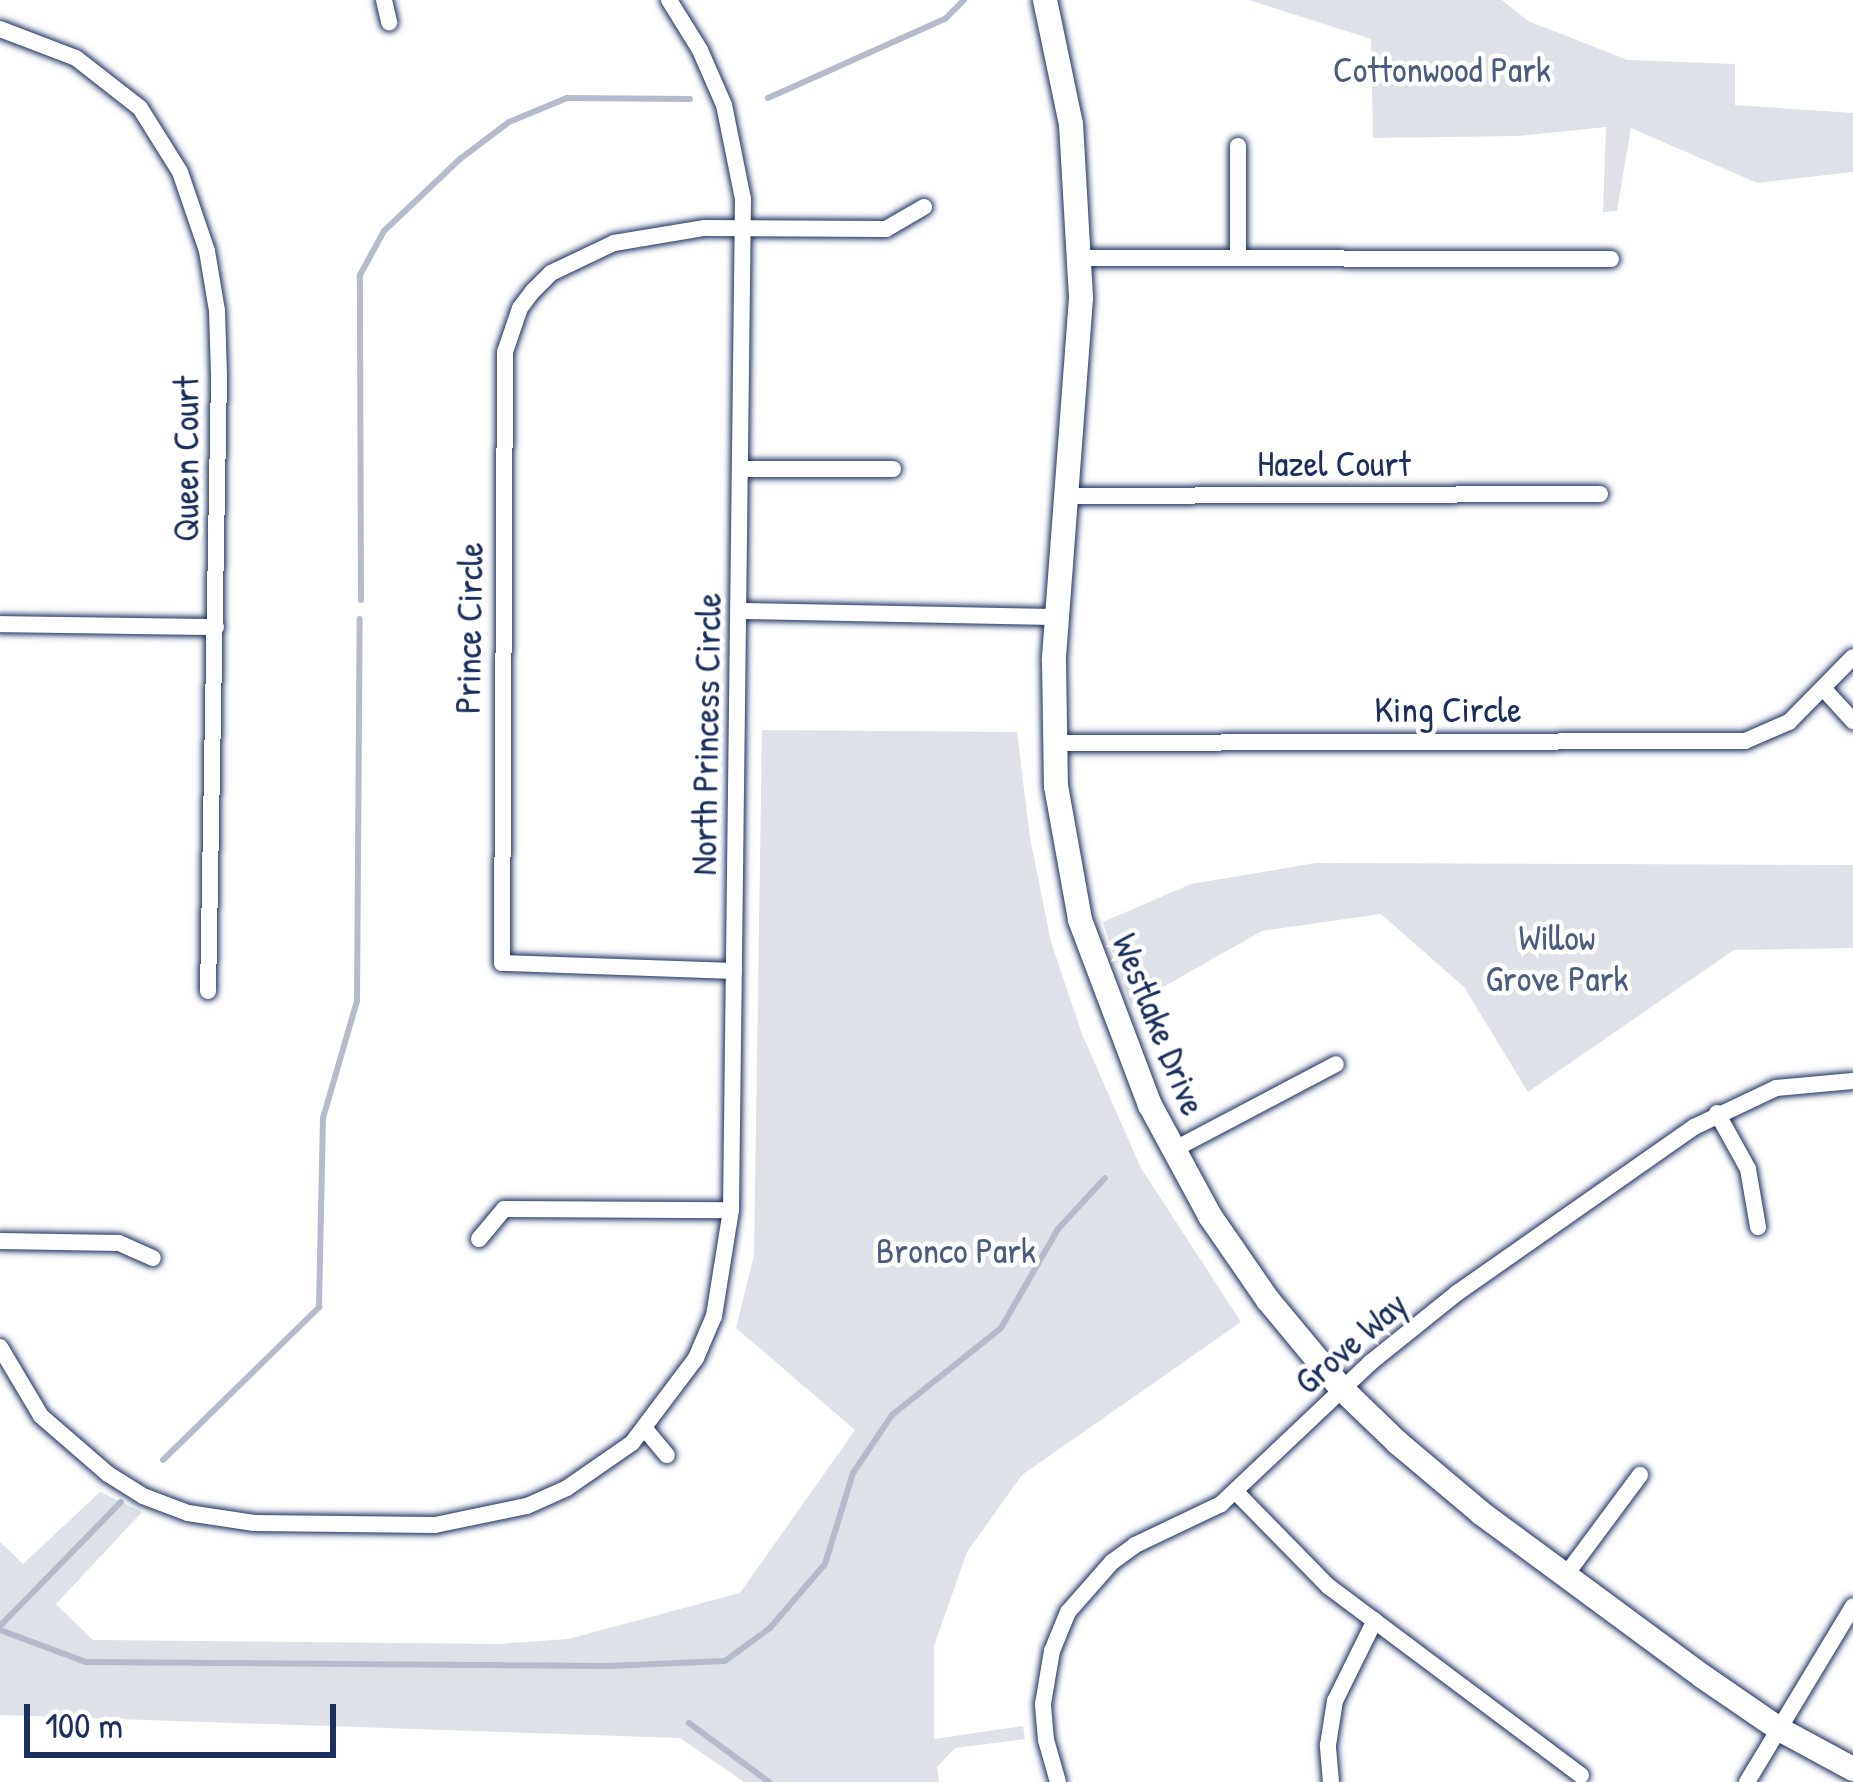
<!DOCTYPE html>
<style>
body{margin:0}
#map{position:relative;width:1853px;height:1782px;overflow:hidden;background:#fff;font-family:"Patrick Hand",sans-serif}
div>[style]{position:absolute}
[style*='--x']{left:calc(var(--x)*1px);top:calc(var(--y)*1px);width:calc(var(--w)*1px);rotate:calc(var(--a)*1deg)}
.green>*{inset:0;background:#dee1e7}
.stream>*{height:6px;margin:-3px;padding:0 3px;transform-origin:3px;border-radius:3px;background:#b5bbca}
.roads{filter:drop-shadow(0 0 3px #1b2f5e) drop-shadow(0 0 3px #1b2f5e)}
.street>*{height:16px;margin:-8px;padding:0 8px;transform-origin:8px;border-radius:8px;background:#fff}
.secondary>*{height:24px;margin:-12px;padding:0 12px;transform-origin:12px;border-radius:12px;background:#fff}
span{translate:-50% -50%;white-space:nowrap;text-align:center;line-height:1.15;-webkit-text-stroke:9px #fff;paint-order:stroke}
.park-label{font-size:36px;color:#4c5c80}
.street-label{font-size:36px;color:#1b2f5e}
.scale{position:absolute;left:24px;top:1704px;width:312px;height:54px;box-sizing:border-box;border:6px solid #1b2f5e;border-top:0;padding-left:15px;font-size:36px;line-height:42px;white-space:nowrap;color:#1b2f5e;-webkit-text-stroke:9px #fff;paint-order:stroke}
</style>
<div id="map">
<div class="green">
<i style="clip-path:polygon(1249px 0,1502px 0,1528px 21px,1628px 60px,1735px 64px,1735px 105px,1853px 113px,1853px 172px,1757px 183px,1631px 128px,1617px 211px,1603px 212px,1606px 127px,1518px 136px,1373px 138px,1371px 39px)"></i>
<i style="clip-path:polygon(762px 730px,1017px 732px,1030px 838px,1051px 942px,1082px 1034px,1141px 1168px,1241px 1322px,1022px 1475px,967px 1552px,934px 1646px,934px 1739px,1023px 1726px,1025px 1739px,955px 1748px,937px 1767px,939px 1782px,744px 1782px,680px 1738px,0 1715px,0 1542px,23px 1564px,100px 1492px,142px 1512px,56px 1604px,93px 1640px,499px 1644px,568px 1639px,740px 1593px,855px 1430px,736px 1328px,754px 1255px)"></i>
<i style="clip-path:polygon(1316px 863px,1853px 865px,1853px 948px,1734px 950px,1528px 1092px,1464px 987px,1381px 914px,1262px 931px,1131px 1005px,1103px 922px,1191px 884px)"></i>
</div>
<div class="stream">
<i style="--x:768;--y:98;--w:194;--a:-24.1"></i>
<i style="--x:945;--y:19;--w:27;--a:-45"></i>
<i style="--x:361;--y:600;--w:325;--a:-90.2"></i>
<i style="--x:360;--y:275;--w:50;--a:-61.4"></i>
<i style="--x:384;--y:231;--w:105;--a:-43.5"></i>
<i style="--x:460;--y:159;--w:61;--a:-37.1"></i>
<i style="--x:509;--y:122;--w:63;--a:-22.5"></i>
<i style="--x:567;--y:98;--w:123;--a:0.5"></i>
<i style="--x:163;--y:1460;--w:219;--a:-44.4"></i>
<i style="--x:319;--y:1307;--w:189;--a:-88.8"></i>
<i style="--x:323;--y:1118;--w:122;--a:-73.8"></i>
<i style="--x:357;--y:1001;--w:382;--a:-89.6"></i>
<i style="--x:0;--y:1626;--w:173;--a:-45.7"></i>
<i style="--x:0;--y:1630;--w:92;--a:20.4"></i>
<i style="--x:86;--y:1662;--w:523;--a:0.44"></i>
<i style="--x:609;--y:1666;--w:116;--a:-2.5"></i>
<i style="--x:725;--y:1661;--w:56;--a:-36.3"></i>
<i style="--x:770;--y:1628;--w:84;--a:-49.3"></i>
<i style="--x:825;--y:1564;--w:95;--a:-72.9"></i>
<i style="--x:853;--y:1473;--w:70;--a:-56.1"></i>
<i style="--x:892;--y:1415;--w:139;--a:-38.6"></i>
<i style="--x:1001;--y:1328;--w:114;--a:-60.1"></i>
<i style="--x:1058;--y:1229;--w:69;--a:-47.3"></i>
<i style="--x:689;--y:1723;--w:99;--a:36.4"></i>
</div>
<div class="roads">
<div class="street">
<i style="--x:384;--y:0;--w:23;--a:77"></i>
<i style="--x:0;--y:29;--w:81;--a:20.9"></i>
<i style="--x:76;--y:58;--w:81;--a:38"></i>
<i style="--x:140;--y:108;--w:75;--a:58"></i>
<i style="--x:180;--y:172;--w:83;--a:71.1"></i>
<i style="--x:207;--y:251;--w:61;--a:80.5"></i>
<i style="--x:217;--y:311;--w:64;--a:88.2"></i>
<i style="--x:219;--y:375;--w:616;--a:91.02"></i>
<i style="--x:1238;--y:146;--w:112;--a:90"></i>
<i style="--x:1080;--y:258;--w:531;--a:0.11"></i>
<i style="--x:741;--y:469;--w:152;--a:0"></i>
<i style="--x:1068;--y:496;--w:532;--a:-0.22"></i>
<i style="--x:740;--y:611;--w:318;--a:1.1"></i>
<i style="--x:0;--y:624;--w:216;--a:0.8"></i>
<i style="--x:1823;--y:688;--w:45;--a:47.7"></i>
<i style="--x:1055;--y:743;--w:690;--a:-0.17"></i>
<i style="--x:1745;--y:741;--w:48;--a:-23.4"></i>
<i style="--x:1789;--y:722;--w:91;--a:-45.4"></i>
<i style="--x:734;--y:971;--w:232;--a:-178"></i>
<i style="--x:502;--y:963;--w:611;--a:-89.72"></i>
<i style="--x:505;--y:352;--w:46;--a:-71.2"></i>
<i style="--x:520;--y:308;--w:21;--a:-53"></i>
<i style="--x:533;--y:291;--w:25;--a:-45"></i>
<i style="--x:551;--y:273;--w:70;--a:-25.5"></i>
<i style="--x:614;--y:243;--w:92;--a:-9.4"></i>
<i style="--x:705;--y:228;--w:181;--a:0.3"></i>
<i style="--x:886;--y:229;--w:44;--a:-30.1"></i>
<i style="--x:1717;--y:1113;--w:64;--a:61"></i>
<i style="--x:1748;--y:1169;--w:59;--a:80.2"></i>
<i style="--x:1173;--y:1150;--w:184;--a:-27.8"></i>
<i style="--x:479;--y:1239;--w:39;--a:-50"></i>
<i style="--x:504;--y:1209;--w:227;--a:0.3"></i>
<i style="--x:0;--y:1241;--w:119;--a:1"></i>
<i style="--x:119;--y:1243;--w:37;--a:24"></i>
<i style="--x:0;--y:1347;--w:80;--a:59.3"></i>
<i style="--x:41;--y:1416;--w:89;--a:40.9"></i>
<i style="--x:108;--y:1474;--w:41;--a:32.2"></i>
<i style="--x:143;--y:1496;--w:48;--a:20.7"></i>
<i style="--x:188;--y:1513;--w:67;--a:8.6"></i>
<i style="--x:254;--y:1523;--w:181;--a:0.6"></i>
<i style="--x:435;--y:1525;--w:94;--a:-11.7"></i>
<i style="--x:527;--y:1506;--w:44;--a:-24.2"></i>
<i style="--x:567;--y:1488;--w:79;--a:-34.7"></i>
<i style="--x:632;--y:1443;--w:106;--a:-53"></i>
<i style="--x:696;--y:1358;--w:46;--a:-66.8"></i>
<i style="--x:714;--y:1316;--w:107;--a:-80.9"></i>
<i style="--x:731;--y:1210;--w:1011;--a:-89.32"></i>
<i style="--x:743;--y:199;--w:96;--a:-101.4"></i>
<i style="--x:724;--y:105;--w:60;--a:-113.6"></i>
<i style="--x:700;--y:50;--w:59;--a:-121.8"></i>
<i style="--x:645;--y:1429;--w:34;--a:50"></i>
<i style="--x:1235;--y:1491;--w:133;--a:45.6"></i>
<i style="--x:1328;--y:1586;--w:316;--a:36.8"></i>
<i style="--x:1565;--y:1576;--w:126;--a:-53.4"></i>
<i style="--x:1058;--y:1782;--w:44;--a:-105.9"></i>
<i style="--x:1046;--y:1740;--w:36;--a:-95"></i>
<i style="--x:1043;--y:1704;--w:54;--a:-80.4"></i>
<i style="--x:1052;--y:1651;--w:42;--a:-67.7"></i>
<i style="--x:1068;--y:1612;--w:67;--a:-48.7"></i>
<i style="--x:1112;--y:1562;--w:29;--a:-36"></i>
<i style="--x:1135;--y:1545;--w:95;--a:-25.5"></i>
<i style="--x:1221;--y:1504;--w:205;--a:-43.4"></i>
<i style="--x:1370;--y:1363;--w:112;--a:-38.8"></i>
<i style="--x:1457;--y:1293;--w:289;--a:-35"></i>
<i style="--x:1694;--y:1127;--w:91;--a:-25.4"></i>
<i style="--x:1776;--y:1088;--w:77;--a:-5.2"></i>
<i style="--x:1331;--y:1782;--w:37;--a:-95"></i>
<i style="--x:1328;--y:1745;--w:45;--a:-81"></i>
<i style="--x:1335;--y:1701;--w:90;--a:-63.7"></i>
<i style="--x:1747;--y:1782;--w:205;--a:-58.9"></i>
</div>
<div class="secondary">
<i style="--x:1045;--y:0;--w:127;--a:78.2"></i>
<i style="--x:1071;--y:124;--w:174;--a:86.7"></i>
<i style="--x:1081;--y:298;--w:364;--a:94.3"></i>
<i style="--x:1054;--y:661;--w:125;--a:89.1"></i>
<i style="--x:1056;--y:786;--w:136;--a:79.8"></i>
<i style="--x:1080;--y:920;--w:198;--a:69.3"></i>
<i style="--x:1150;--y:1105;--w:126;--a:61.6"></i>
<i style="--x:1210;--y:1216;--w:102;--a:55.4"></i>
<i style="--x:1268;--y:1300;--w:116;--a:50.3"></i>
<i style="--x:1342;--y:1389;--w:78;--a:44"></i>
<i style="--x:1398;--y:1443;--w:109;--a:40.1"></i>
<i style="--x:1481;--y:1513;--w:275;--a:36.4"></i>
<i style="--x:1702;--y:1676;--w:93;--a:34.5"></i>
<i style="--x:1779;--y:1729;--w:84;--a:28.4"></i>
</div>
</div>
<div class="park-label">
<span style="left:1442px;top:69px">Cottonwood Park</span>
<span style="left:1557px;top:957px">Willow<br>Grove Park</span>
<span style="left:956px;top:1250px">Bronco Park</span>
</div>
<div class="street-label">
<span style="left:185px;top:459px;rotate:-90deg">Queen Court</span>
<span style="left:1334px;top:463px">Hazel Court</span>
<span style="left:468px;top:628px;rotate:-89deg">Prince Circle</span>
<span style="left:1448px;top:709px">King Circle</span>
<span style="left:705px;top:734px;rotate:-89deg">North Princess Circle</span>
<span style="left:1160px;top:1024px;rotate:68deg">Westlake Drive</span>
<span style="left:1350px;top:1342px;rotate:-41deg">Grove Way</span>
</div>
<div class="scale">100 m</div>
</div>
